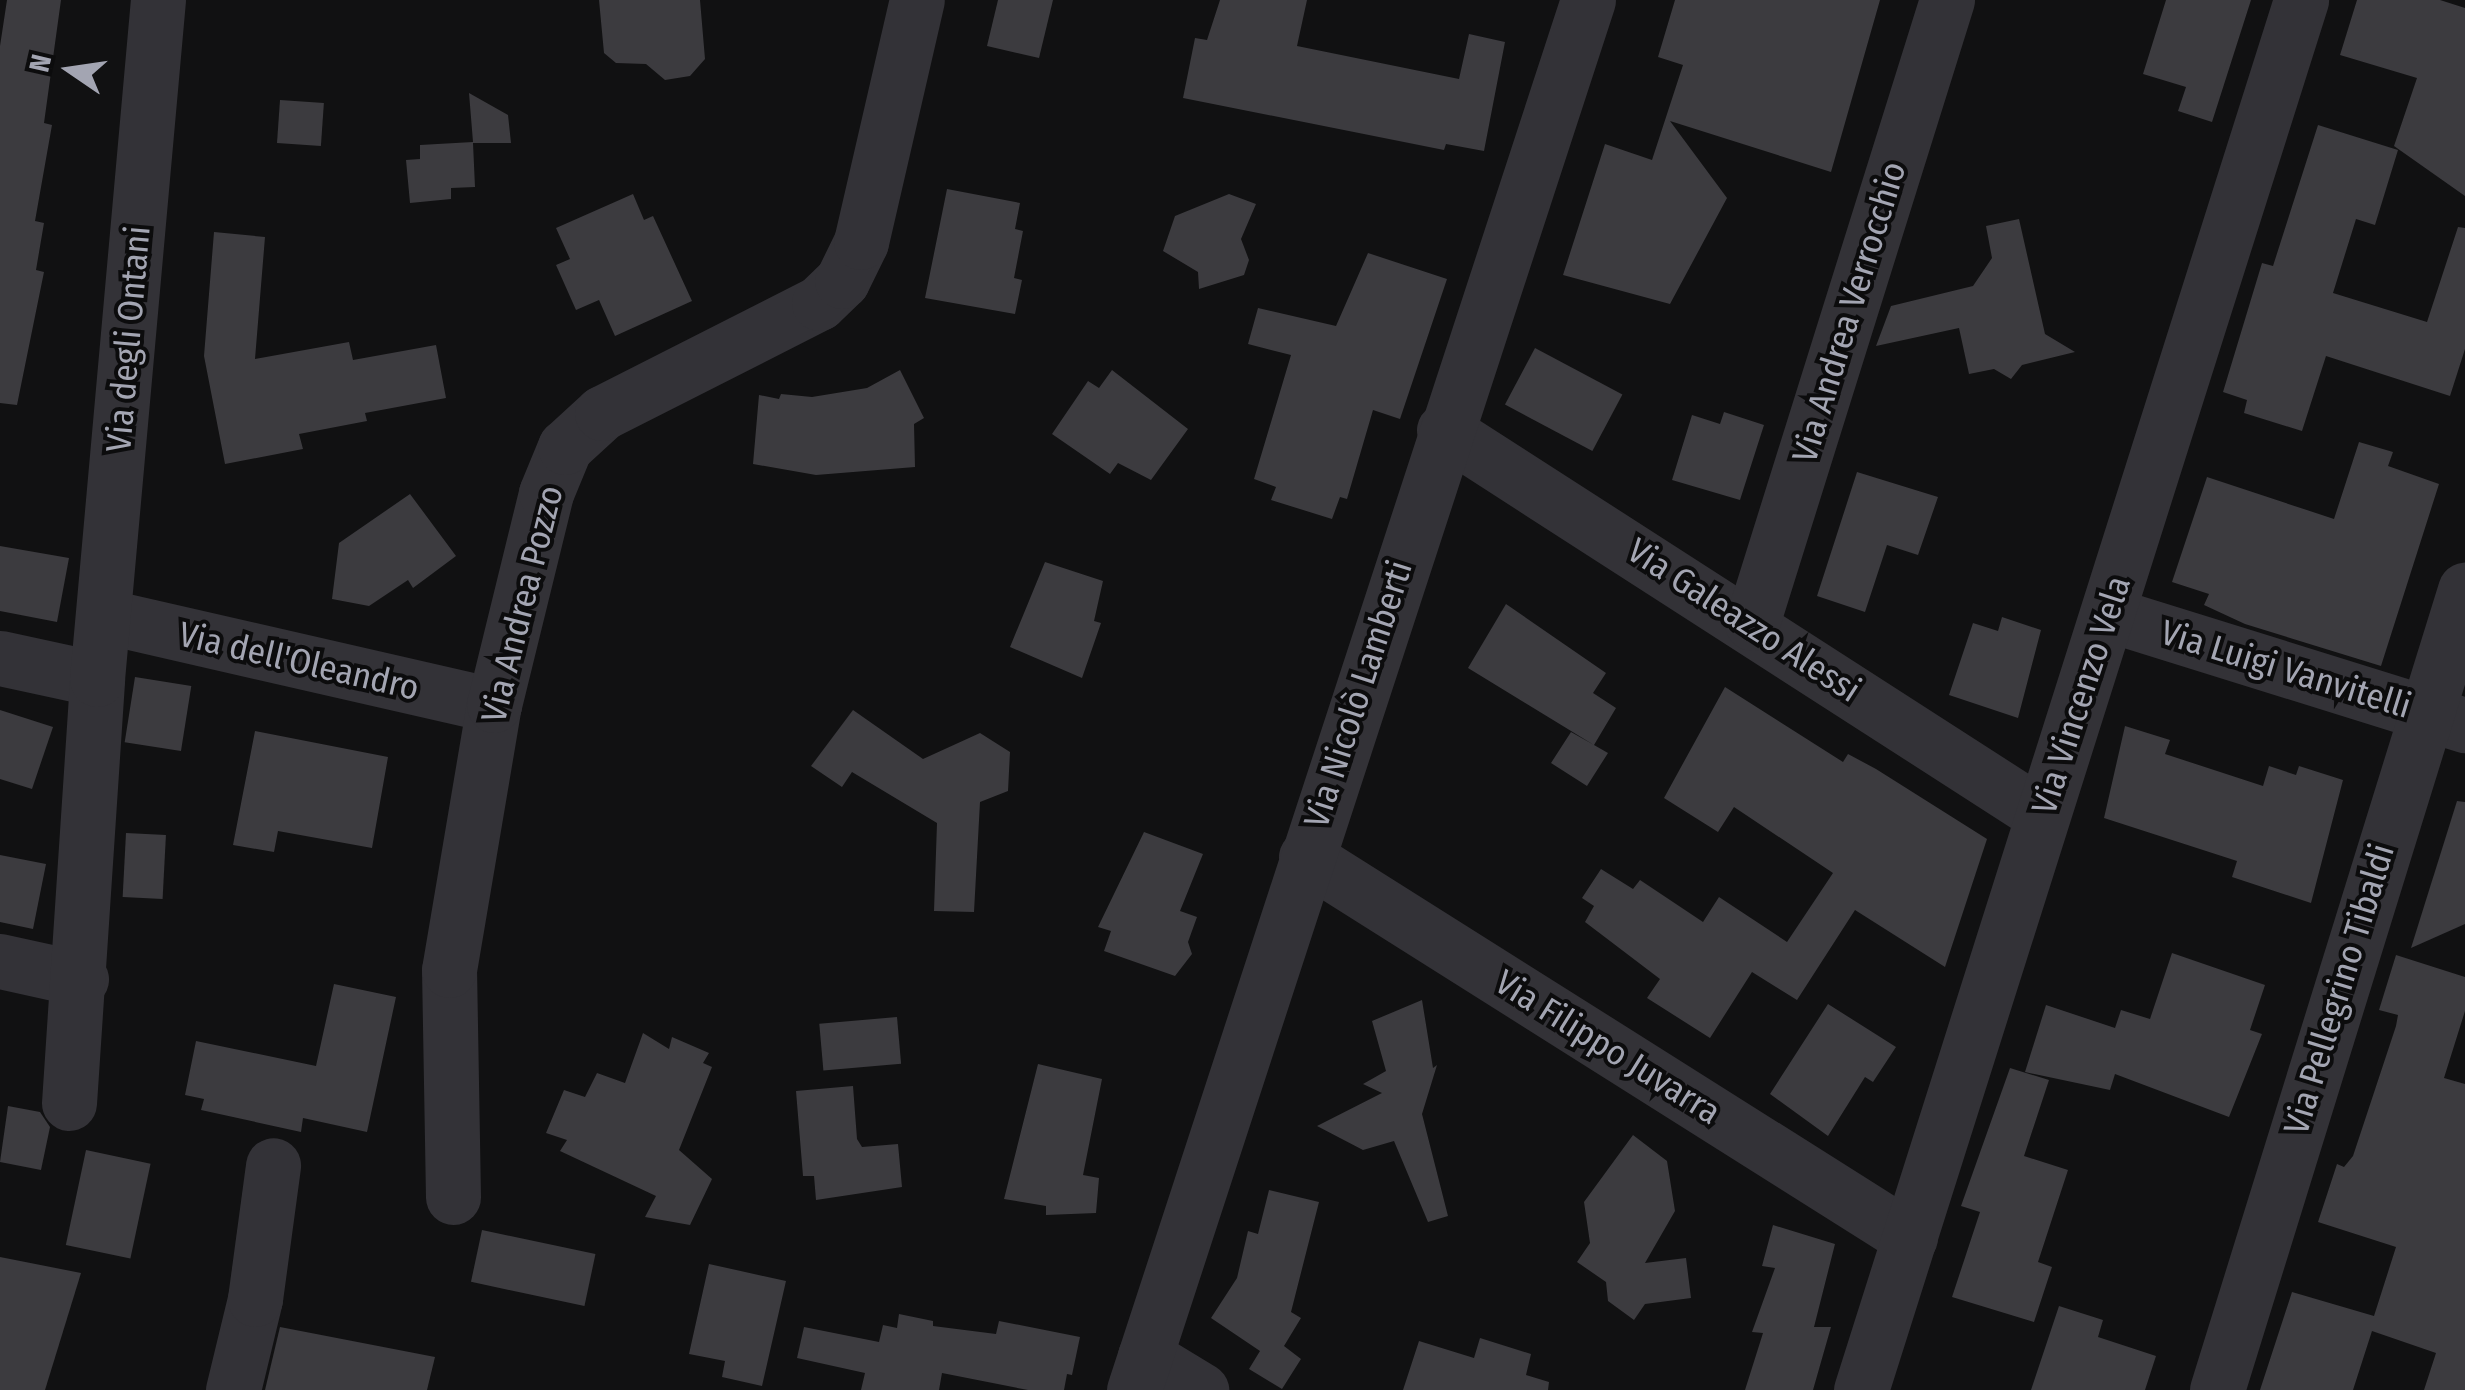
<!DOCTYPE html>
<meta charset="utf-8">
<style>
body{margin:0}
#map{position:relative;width:2465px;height:1390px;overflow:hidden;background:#111112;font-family:"Fira Sans Condensed",sans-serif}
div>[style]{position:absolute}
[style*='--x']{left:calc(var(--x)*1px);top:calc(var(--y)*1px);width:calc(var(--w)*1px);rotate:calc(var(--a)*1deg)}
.building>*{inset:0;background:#3c3b3f;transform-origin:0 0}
.minor>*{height:55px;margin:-27.5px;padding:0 27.5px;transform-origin:27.5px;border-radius:27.5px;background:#333237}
span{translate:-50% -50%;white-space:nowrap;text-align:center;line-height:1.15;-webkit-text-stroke:8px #0c0c0d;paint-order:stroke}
.street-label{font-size:35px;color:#a3a5b2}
.north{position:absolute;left:20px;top:20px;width:100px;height:100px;-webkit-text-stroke:8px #0c0c0d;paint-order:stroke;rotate:283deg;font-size:28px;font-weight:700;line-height:40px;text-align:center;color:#a3a5b2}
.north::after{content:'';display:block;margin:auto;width:35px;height:45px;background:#a3a5b2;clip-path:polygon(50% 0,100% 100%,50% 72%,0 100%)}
</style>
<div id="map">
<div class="building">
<i style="clip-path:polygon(7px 0,61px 0,44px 123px,52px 125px,35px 221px,44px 223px,36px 270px,44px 272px,17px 405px,0 403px,0 46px)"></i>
<i style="clip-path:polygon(599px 0,700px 0,705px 59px,690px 76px,665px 80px,646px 64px,616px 63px,604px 53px)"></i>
<i style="clip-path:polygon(998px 0,1053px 0,1039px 58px,987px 46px)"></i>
<i style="clip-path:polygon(1220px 0,1307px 0,1297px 46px,1459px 79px,1469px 34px,1505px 42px,1484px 151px,1446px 144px,1444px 150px,1183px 98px,1195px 38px,1207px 40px)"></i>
<i style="clip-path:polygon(1675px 0,1880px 0,1831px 172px,1670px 121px,1727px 198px,1670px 304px,1563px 275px,1605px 144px,1652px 160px,1683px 65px,1658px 57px)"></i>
<i style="clip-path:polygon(2166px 0,2251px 0,2212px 122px,2178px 111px,2186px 87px,2143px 74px)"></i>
<i style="clip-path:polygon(2357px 0,2440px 0,2465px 8px,2465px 196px,2394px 146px,2417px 78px,2340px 55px)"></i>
<i style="clip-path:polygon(469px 93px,508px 115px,511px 143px,473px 143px,475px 187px,451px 188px,451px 199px,410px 203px,406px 160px,420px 159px,420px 145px,473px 142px)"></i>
<i style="left:280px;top:100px;width:44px;height:43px;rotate:4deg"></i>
<i style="clip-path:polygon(2318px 125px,2398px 150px,2375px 225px,2356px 219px,2333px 293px,2427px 322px,2458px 227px,2465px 228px,2465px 349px,2450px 396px,2326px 356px,2302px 431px,2244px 413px,2247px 400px,2223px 392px,2262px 263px,2273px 266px)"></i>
<i style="clip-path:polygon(947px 189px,1020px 203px,1015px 229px,1023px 231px,1014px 278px,1022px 280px,1015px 314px,925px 298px)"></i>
<i style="clip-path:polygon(633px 194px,644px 220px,653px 216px,692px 301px,615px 336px,599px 300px,576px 310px,556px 265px,570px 259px,556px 228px)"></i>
<i style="clip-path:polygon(1229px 194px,1256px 204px,1241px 239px,1249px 260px,1244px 275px,1199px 289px,1198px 272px,1163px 251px,1175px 216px)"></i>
<i style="clip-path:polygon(2019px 219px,2045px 334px,2075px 352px,2022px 365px,2011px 379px,1994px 369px,1969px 374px,1959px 328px,1876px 346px,1891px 306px,1973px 286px,1992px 258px,1986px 226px)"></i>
<i style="clip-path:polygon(214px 232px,265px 237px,255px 359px,349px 342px,353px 360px,436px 345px,446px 398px,365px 413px,367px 421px,299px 434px,303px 449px,225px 464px,204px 356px)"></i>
<i style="clip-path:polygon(1368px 253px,1447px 279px,1400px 419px,1373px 410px,1347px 499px,1340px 497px,1332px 519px,1271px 500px,1276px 487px,1254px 479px,1291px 355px,1248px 344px,1258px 308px,1336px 326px)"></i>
<i style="left:1535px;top:348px;width:99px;height:64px;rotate:28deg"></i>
<i style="clip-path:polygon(900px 370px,924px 418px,914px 424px,915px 467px,816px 475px,753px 464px,759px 395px,779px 399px,781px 394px,812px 397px,867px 388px)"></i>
<i style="clip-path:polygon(1112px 370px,1188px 429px,1151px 480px,1118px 463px,1110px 474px,1052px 434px,1088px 381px,1099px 388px)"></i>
<i style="clip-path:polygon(1724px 412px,1764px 425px,1740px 500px,1672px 480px,1692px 415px,1720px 424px)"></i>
<i style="clip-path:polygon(2359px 442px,2393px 452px,2388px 466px,2439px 484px,2381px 666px,2245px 624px,2204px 605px,2209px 594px,2172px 582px,2207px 477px,2334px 519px)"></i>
<i style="clip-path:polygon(1857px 472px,1938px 497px,1918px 555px,1887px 545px,1865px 612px,1817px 596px)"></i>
<i style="clip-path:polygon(410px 494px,456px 556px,413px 588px,408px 580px,369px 606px,332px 599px,339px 543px)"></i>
<i style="clip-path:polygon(0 546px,69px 558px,57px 622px,0 611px)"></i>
<i style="clip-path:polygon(1045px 562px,1103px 581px,1094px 621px,1101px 623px,1082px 678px,1010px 647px)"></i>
<i style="clip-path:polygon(1506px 604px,1606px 673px,1593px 693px,1616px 708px,1594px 745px,1608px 753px,1587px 786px,1551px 763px,1571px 732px,1594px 745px,1468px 668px)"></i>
<i style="clip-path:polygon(2002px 617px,2041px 630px,2018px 718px,1949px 695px,1973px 623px,1998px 631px)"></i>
<i style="left:135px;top:677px;width:57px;height:66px;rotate:9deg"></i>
<i style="clip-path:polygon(1725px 687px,1843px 762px,1848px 754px,1876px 769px,1987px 839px,1945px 967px,1855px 910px,1797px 1000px,1752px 972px,1710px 1038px,1647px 998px,1660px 979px,1585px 922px,1594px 906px,1582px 898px,1601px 869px,1633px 889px,1640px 880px,1703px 922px,1719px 897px,1787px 942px,1833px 873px,1734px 807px,1718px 832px,1664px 798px)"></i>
<i style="clip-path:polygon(0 710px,53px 727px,32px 789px,0 779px)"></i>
<i style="clip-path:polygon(853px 710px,923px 759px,980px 733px,1010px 752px,1008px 791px,980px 802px,974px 912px,934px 911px,937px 823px,852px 772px,842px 787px,811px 766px)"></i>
<i style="clip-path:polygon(2125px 726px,2170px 740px,2165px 754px,2263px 786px,2269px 766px,2296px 775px,2299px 766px,2343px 780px,2311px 903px,2232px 877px,2237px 861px,2104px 818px)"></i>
<i style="clip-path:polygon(255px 731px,388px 757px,372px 848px,278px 831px,274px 852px,233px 845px)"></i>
<i style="clip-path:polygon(2457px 801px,2465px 802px,2465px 924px,2411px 948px)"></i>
<i style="clip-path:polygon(1144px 832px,1203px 854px,1180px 911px,1197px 917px,1188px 942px,1192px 954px,1175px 976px,1104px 951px,1111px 931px,1098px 927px)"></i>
<i style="left:126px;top:833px;width:40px;height:64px;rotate:3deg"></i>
<i style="clip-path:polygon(0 855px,46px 864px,33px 929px,0 922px)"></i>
<i style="clip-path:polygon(2172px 953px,2265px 985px,2250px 1030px,2262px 1034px,2229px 1117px,2115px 1074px,2110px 1090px,2025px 1072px,2046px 1005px,2115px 1028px,2121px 1010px,2150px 1019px)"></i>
<i style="clip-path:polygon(2396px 955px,2465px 977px,2465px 1011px,2444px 1078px,2465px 1084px,2465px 1390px,2424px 1390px,2436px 1353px,2372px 1331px,2353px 1390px,2260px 1390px,2292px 1292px,2374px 1316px,2396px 1247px,2318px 1222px,2337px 1164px,2344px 1167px,2353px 1156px,2396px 1026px,2398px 1015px,2379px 1010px)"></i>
<i style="clip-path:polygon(334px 984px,396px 997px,367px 1132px,303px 1118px,301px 1132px,201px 1110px,204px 1099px,185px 1095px,196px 1041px,316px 1066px)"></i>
<i style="clip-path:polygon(1422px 1000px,1433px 1068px,1437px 1065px,1422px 1114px,1448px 1216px,1428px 1222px,1394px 1141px,1363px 1150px,1317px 1126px,1382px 1093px,1363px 1084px,1386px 1071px,1372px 1021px)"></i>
<i style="clip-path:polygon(1828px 1004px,1896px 1047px,1873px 1082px,1865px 1077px,1828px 1136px,1770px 1094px)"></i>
<i style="left:897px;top:1017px;width:47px;height:78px;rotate:85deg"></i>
<i style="clip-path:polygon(643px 1033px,669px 1049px,672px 1037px,709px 1053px,703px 1063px,712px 1067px,679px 1150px,712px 1179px,690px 1225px,645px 1217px,656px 1196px,560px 1151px,567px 1140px,546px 1133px,564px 1090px,585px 1097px,597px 1073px,625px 1083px)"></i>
<i style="clip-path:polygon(1038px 1064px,1102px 1079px,1083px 1175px,1099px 1178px,1096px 1213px,1046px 1215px,1046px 1206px,1004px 1199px)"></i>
<i style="clip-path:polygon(2010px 1068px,2049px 1080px,2024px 1156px,2068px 1170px,2038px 1262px,2052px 1267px,2034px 1322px,1952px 1297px,1980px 1212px,1961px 1206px)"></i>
<i style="clip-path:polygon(853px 1086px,857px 1139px,862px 1147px,898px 1144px,902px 1187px,816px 1200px,814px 1176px,803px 1176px,796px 1091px)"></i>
<i style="clip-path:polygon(8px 1106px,40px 1112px,50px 1127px,41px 1170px,0 1162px)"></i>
<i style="clip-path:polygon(1633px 1135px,1667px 1161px,1675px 1211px,1645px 1263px,1686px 1258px,1691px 1298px,1645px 1304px,1634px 1320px,1608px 1301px,1606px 1282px,1577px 1262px,1590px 1243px,1584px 1202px)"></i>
<i style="left:86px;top:1150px;width:66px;height:97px;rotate:12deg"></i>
<i style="clip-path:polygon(1269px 1190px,1319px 1202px,1291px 1312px,1301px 1318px,1284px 1346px,1301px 1359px,1282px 1389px,1249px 1369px,1260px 1351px,1211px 1318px,1237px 1278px,1248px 1231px,1258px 1234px)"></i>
<i style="clip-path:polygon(1773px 1225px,1835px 1244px,1814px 1327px,1831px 1327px,1813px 1390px,1745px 1390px,1763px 1333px,1752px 1332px,1775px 1268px,1762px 1266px)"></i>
<i style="left:482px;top:1230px;width:116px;height:53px;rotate:12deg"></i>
<i style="clip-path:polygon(0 1257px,81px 1273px,45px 1390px,0 1390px)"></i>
<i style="clip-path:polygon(709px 1264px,786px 1281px,762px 1386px,722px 1377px,725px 1361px,689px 1354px)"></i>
<i style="clip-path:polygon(2059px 1306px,2103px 1320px,2098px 1337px,2156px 1356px,2145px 1390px,2031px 1390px)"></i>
<i style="clip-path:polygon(899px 1314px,933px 1321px,933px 1326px,996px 1334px,999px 1321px,1080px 1337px,1072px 1375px,1067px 1374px,1064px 1390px,1028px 1390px,942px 1373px,939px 1390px,861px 1390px,865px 1373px,797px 1358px,804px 1327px,879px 1342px,883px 1325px,897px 1328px)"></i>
<i style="clip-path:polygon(280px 1327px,435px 1357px,427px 1390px,265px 1390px)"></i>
<i style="clip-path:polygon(1480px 1338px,1531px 1354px,1526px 1375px,1549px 1382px,1548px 1390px,1403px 1390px,1419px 1341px,1474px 1358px)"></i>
</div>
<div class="minor">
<i style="--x:1444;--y:430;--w:711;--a:32.77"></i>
<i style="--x:2108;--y:614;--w:374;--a:17.3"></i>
<i style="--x:104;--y:616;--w:400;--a:12.9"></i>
<i style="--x:1752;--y:623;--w:653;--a:-72.62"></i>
<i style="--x:0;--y:658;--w:99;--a:12.2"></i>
<i style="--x:1306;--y:857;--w:714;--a:32.24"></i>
<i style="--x:0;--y:961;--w:83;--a:12.5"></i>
<i style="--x:69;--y:1103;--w:425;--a:-86.2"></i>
<i style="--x:97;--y:679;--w:682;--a:-84.87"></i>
<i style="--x:453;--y:1197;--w:227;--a:-91"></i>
<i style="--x:449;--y:970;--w:269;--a:-80.4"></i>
<i style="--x:494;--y:705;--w:218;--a:-76.2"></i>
<i style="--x:546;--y:493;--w:50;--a:-67.6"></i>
<i style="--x:565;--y:447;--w:50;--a:-42.6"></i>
<i style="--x:602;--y:413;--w:243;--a:-26.9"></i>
<i style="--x:819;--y:303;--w:32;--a:-44"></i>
<i style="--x:842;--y:281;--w:43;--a:-64"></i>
<i style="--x:861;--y:242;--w:248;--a:-77"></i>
<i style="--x:1145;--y:1356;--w:66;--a:31.3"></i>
<i style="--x:233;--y:1390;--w:94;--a:-76.4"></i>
<i style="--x:255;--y:1299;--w:135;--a:-82.3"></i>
<i style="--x:1134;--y:1390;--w:1462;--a:-71.91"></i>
<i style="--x:1861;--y:1390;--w:1458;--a:-72.43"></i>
<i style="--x:2217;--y:1390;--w:838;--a:-72.78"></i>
</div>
<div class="street-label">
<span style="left:1849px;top:312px;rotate:-73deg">Via Andrea Verrocchio</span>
<span style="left:128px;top:339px;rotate:-85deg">Via degli Ontani</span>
<span style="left:522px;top:604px;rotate:-76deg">Via Andrea Pozzo</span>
<span style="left:1744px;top:620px;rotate:33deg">Via Galeazzo Alessi</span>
<span style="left:299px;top:661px;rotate:13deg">Via dell'Oleandro</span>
<span style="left:2286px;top:669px;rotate:17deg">Via Luigi Vanvitelli</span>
<span style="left:1358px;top:694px;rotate:-72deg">Via Nicolò Lamberti</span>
<span style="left:2081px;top:695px;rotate:-72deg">Via Vincenzo Vela</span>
<span style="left:2339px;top:989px;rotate:-73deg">Via Pellegrino Tibaldi</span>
<span style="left:1608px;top:1047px;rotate:32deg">Via Filippo Juvarra</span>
</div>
<div class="north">N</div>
</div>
